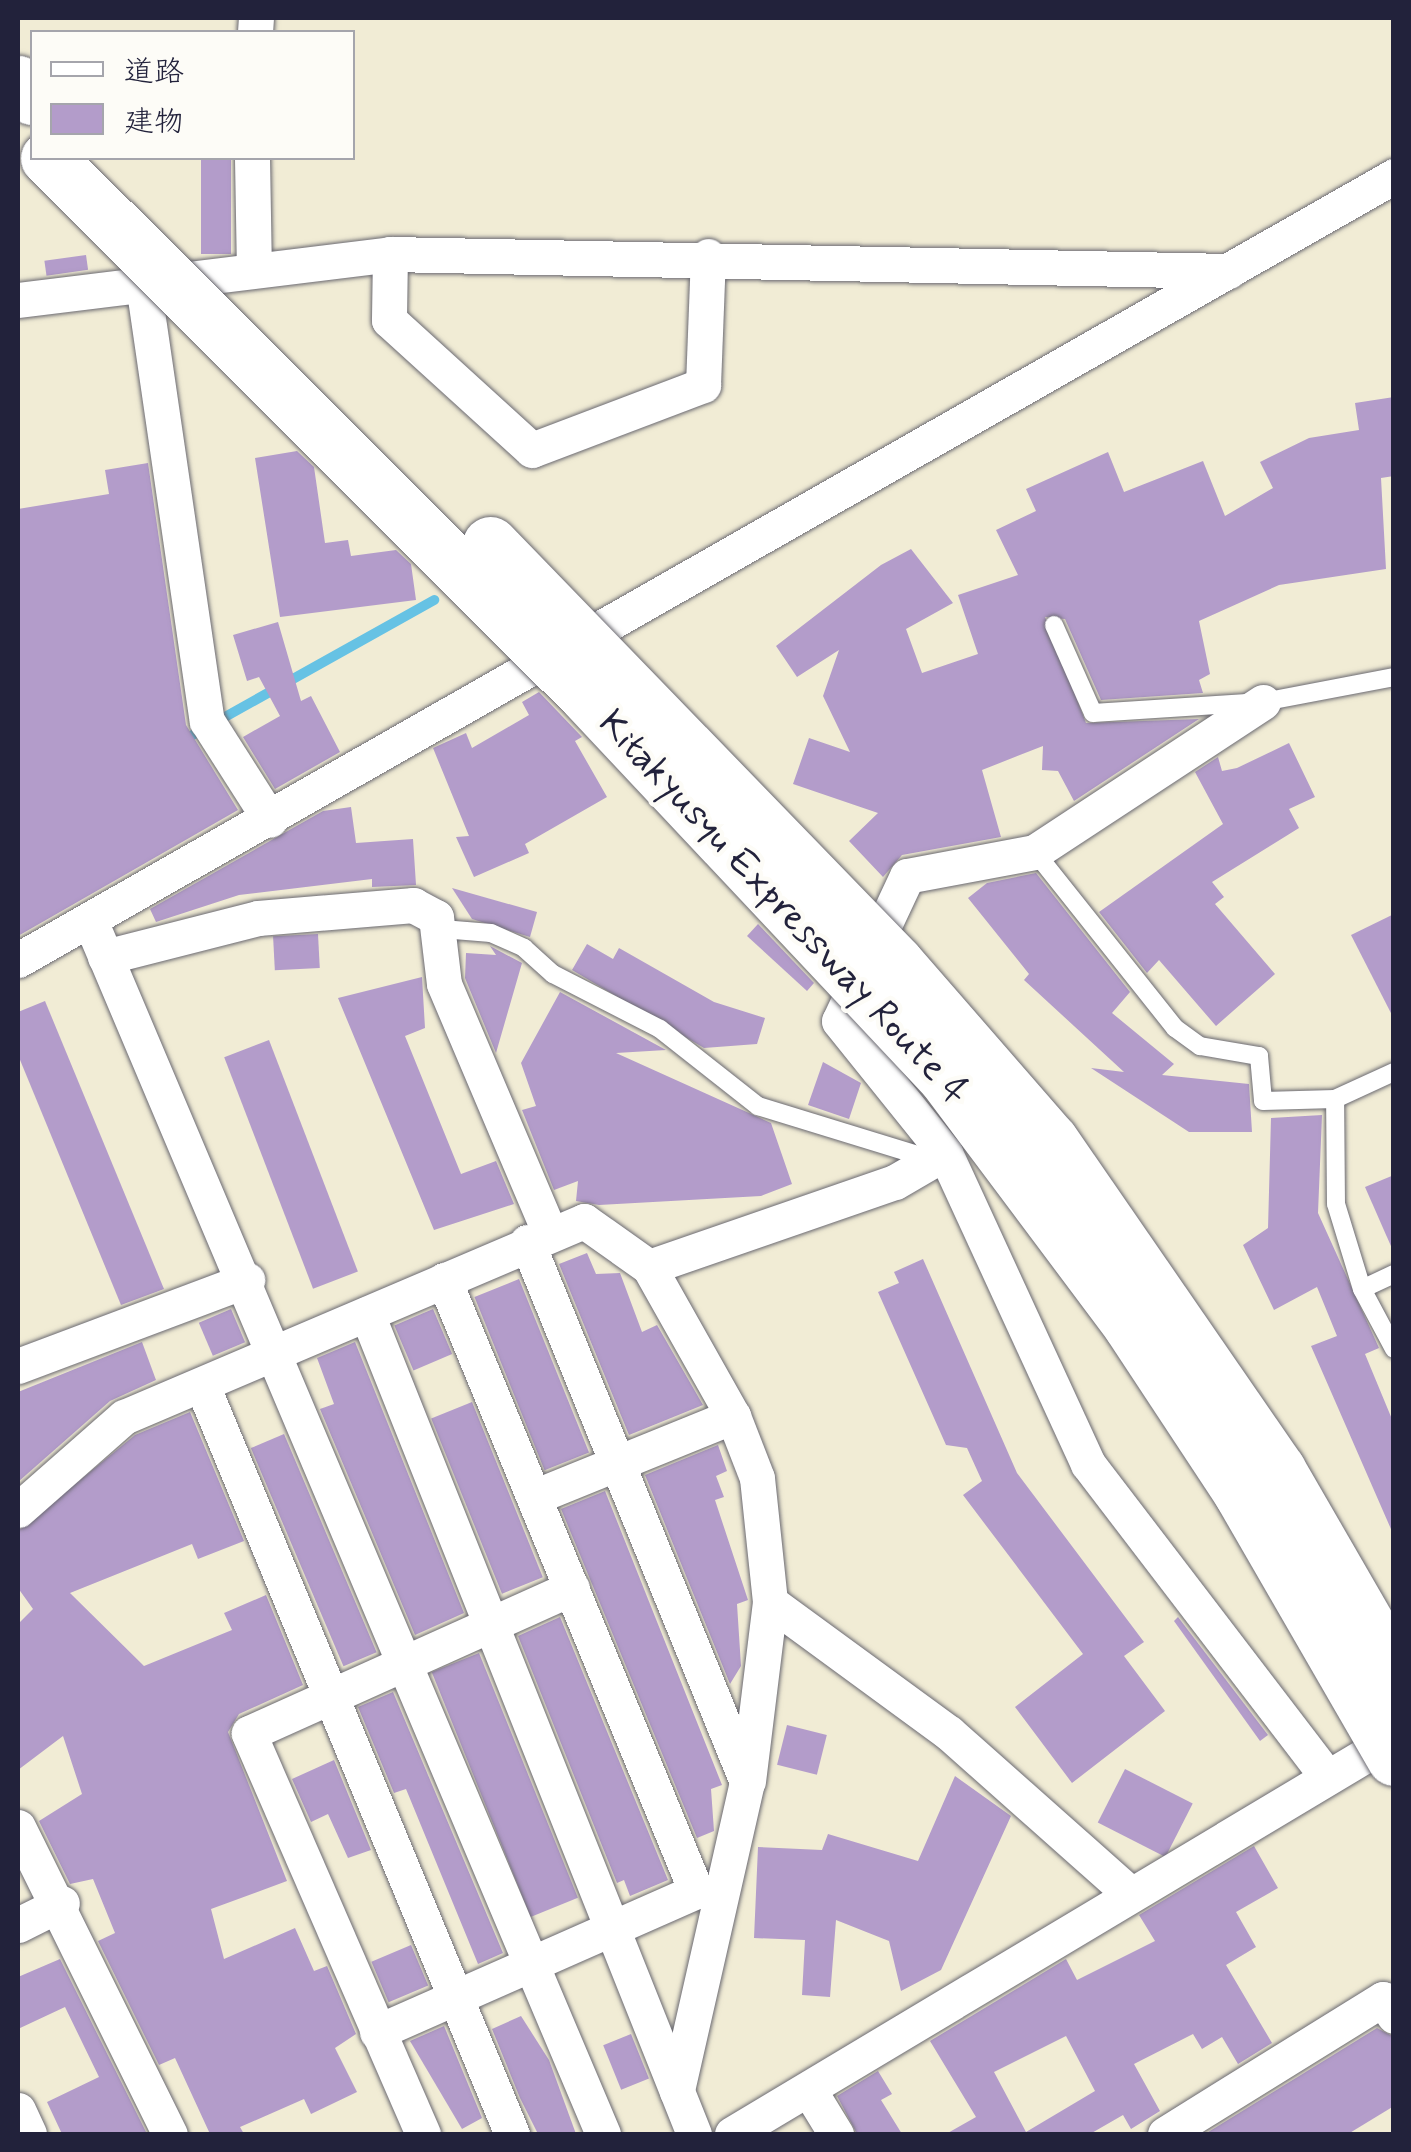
<!DOCTYPE html>
<meta charset="utf-8">
<style>
body{margin:0}
#map{position:relative;width:1411px;height:2152px;overflow:hidden;background:#f1ecd5;font-family:Mynerve,"Klee One",sans-serif}
div>[style]{position:absolute}
[style*='--x']{left:calc(var(--x)*1px);top:calc(var(--y)*1px);width:calc(var(--w)*1px);rotate:calc(var(--a)*1deg)}
.stream>*{height:10px;margin:-5px;padding:0 5px;transform-origin:5px;border-radius:5px;background:#66c2e4}
.building>*{inset:0;background:#b39cca;transform-origin:0 0}
.roads{filter:drop-shadow(0 0 2px #6a6971) drop-shadow(0 0 2px #6a6971)}
.service>*{height:18px;margin:-9px;padding:0 9px;transform-origin:9px;border-radius:9px;background:#fff}
.minor>*{height:35px;margin:-17.5px;padding:0 17.5px;transform-origin:17.5px;border-radius:17.5px;background:#fff}
.motorway>*{height:55px;margin:-27.5px;padding:0 27.5px;transform-origin:27.5px;border-radius:27.5px;background:#fff}
.bridges{filter:drop-shadow(0 0 2px #6a6971) drop-shadow(0 0 2px #6a6971)}
.motorway-bridge>*{height:55px;margin:-27.5px;padding:0 27.5px;transform-origin:27.5px;border-radius:27.5px;background:#fff}
span{translate:-50% -50%;white-space:nowrap;text-align:center;line-height:1.15;-webkit-text-stroke:9px #fdfcf7;paint-order:stroke}
.street-label{font-size:38px;color:#22223b}
.frame{position:absolute;inset:0;border:20px solid #22223b;pointer-events:none}
.legend{position:absolute;left:30px;top:30px;width:325px;height:130px;box-sizing:border-box;background:#fdfcf7;border:2px solid #a5a5ac;margin:0;padding:12px 18px;list-style:none;font-size:30px;color:#22223b}
.legend li{display:flex;align-items:center;gap:20px;height:50px}
.legend b{width:50px;border:2px solid #a5a5ac}
</style>
<div id="map">
<div class="stream">
<i style="--x:182;--y:741;--w:289;--a:-29.2"></i>
</div>
<div class="building">
<i style="left:201px;top:158px;width:30px;height:96px"></i>
<i style="left:86px;top:255px;width:15px;height:42px;rotate:82deg"></i>
<i style="clip-path:polygon(1394px 397px,1394px 476px,1381px 478px,1386px 569px,1279px 585px,1199px 621px,1210px 674px,1199px 680px,1203px 693px,1101px 700px,1065px 619px,1045px 617px,1086px 723px,1199px 719px,1074px 801px,1058px 771px,1042px 770px,1043px 746px,982px 770px,1001px 837px,902px 855px,883px 877px,849px 841px,878px 813px,793px 784px,809px 738px,850px 752px,823px 696px,839px 650px,797px 677px,776px 646px,881px 565px,911px 549px,953px 603px,906px 629px,922px 673px,978px 654px,958px 595px,1018px 575px,996px 530px,1036px 511px,1026px 489px,1108px 452px,1124px 492px,1203px 461px,1225px 516px,1273px 488px,1260px 462px,1309px 438px,1359px 430px,1355px 403px)"></i>
<i style="clip-path:polygon(297px 451px,314px 467px,325px 543px,348px 540px,351px 556px,396px 550px,411px 564px,416px 600px,280px 617px,255px 458px)"></i>
<i style="clip-path:polygon(148px 463px,186px 725px,238px 810px,18px 936px,18px 509px,109px 494px,105px 470px)"></i>
<i style="clip-path:polygon(278px 622px,301px 701px,311px 696px,340px 752px,275px 789px,243px 737px,280px 716px,259px 677px,247px 681px,233px 635px)"></i>
<i style="clip-path:polygon(539px 692px,582px 737px,575px 741px,607px 797px,525px 844px,529px 853px,474px 877px,456px 837px,469px 836px,433px 748px,466px 733px,472px 748px,529px 715px,522px 702px)"></i>
<i style="clip-path:polygon(1289px 743px,1315px 797px,1289px 809px,1299px 828px,1212px 882px,1224px 897px,1215px 904px,1275px 974px,1216px 1026px,1159px 960px,1147px 973px,1099px 912px,1223px 824px,1195px 772px,1218px 757px,1222px 771px,1237px 768px)"></i>
<i style="clip-path:polygon(351px 807px,356px 843px,413px 839px,416px 885px,372px 887px,372px 879px,239px 895px,156px 922px,150px 909px,323px 811px)"></i>
<i style="clip-path:polygon(1036px 873px,1130px 992px,1112px 1013px,1174px 1064px,1162px 1075px,1249px 1084px,1252px 1132px,1189px 1132px,1091px 1068px,1124px 1072px,1024px 980px,1029px 974px,968px 898px,987px 883px)"></i>
<i style="clip-path:polygon(452px 888px,537px 912px,530px 937px,472px 919px)"></i>
<i style="clip-path:polygon(1394px 914px,1394px 1019px,1351px 935px)"></i>
<i style="clip-path:polygon(758px 924px,814px 983px,807px 991px,747px 936px)"></i>
<i style="left:318px;top:934px;width:34px;height:45px;rotate:87deg"></i>
<i style="clip-path:polygon(587px 944px,613px 959px,619px 948px,714px 1002px,765px 1018px,757px 1044px,704px 1048px,572px 970px)"></i>
<i style="clip-path:polygon(490px 946px,522px 963px,496px 1053px,465px 978px,466px 953px,496px 955px)"></i>
<i style="clip-path:polygon(422px 977px,425px 1028px,405px 1036px,461px 1174px,496px 1161px,514px 1204px,434px 1230px,338px 998px)"></i>
<i style="clip-path:polygon(560px 992px,666px 1050px,616px 1053px,771px 1123px,792px 1184px,761px 1196px,599px 1205px,576px 1201px,578px 1181px,554px 1190px,522px 1110px,536px 1106px,521px 1063px)"></i>
<i style="clip-path:polygon(45px 1001px,164px 1289px,121px 1305px,18px 1055px,18px 1012px)"></i>
<i style="left:269px;top:1040px;width:248px;height:48px;rotate:69deg"></i>
<i style="clip-path:polygon(823px 1062px,861px 1083px,849px 1119px,808px 1105px)"></i>
<i style="clip-path:polygon(1322px 1115px,1318px 1213px,1379px 1348px,1365px 1354px,1394px 1424px,1394px 1536px,1311px 1346px,1337px 1336px,1317px 1287px,1274px 1310px,1243px 1245px,1268px 1228px,1271px 1118px)"></i>
<i style="clip-path:polygon(1394px 1175px,1394px 1253px,1365px 1187px)"></i>
<i style="clip-path:polygon(587px 1253px,596px 1274px,620px 1273px,642px 1332px,657px 1325px,703px 1405px,629px 1435px,559px 1264px)"></i>
<i style="clip-path:polygon(923px 1259px,1017px 1473px,1144px 1642px,1124px 1656px,1165px 1711px,1072px 1783px,1015px 1707px,1083px 1654px,963px 1495px,982px 1481px,967px 1448px,946px 1445px,878px 1292px,899px 1283px,894px 1272px)"></i>
<i style="left:519px;top:1279px;width:187px;height:48px;rotate:68deg"></i>
<i style="left:231px;top:1309px;width:36px;height:35px;rotate:67deg"></i>
<i style="left:433px;top:1309px;width:49px;height:42px;rotate:67deg"></i>
<i style="clip-path:polygon(142px 1342px,156px 1380px,110px 1401px,18px 1482px,18px 1392px)"></i>
<i style="clip-path:polygon(355px 1342px,464px 1613px,415px 1635px,320px 1409px,334px 1404px,317px 1358px)"></i>
<i style="left:472px;top:1402px;width:189px;height:44px;rotate:68deg"></i>
<i style="clip-path:polygon(190px 1412px,244px 1541px,198px 1559px,192px 1544px,70px 1593px,144px 1666px,232px 1630px,224px 1613px,266px 1595px,303px 1685px,239px 1714px,228px 1732px,287px 1881px,211px 1909px,224px 1959px,295px 1928px,314px 1971px,327px 1966px,356px 2034px,335px 2048px,357px 2092px,311px 2114px,304px 2099px,240px 2127px,244px 2134px,210px 2134px,175px 2058px,159px 2065px,98px 1941px,115px 1933px,93px 1879px,70px 1884px,39px 1821px,82px 1794px,63px 1736px,18px 1770px,18px 1624px,33px 1609px,18px 1588px,18px 1531px,135px 1435px)"></i>
<i style="left:284px;top:1434px;width:237px;height:36px;rotate:67deg"></i>
<i style="clip-path:polygon(718px 1445px,727px 1471px,716px 1476px,724px 1497px,715px 1500px,748px 1600px,737px 1604px,741px 1666px,730px 1684px,645px 1475px)"></i>
<i style="clip-path:polygon(605px 1491px,722px 1785px,711px 1789px,714px 1831px,697px 1838px,561px 1509px)"></i>
<i style="clip-path:polygon(560px 1617px,668px 1880px,630px 1896px,624px 1880px,617px 1883px,518px 1636px)"></i>
<i style="clip-path:polygon(1178px 1617px,1268px 1735px,1260px 1741px,1174px 1621px)"></i>
<i style="left:479px;top:1653px;width:264px;height:51px;rotate:68deg"></i>
<i style="clip-path:polygon(393px 1692px,503px 1953px,478px 1964px,406px 1789px,394px 1793px,358px 1707px)"></i>
<i style="left:787px;top:1725px;width:41px;height:41px;rotate:14deg"></i>
<i style="clip-path:polygon(334px 1760px,371px 1850px,348px 1858px,328px 1814px,311px 1822px,292px 1779px)"></i>
<i style="left:1125px;top:1769px;width:76px;height:60px;rotate:27deg"></i>
<i style="clip-path:polygon(955px 1776px,1011px 1816px,941px 1970px,901px 1991px,889px 1941px,836px 1920px,830px 1997px,802px 1995px,805px 1940px,754px 1938px,758px 1847px,822px 1850px,828px 1834px,918px 1861px)"></i>
<i style="clip-path:polygon(evenodd,1254px 1846px,1278px 1888px,1236px 1912px,1256px 1947px,1226px 1965px,1272px 2043px,1238px 2064px,1222px 2037px,1202px 2049px,1193px 2034px,1134px 2064px,1160px 2111px,1131px 2129px,1123px 2115px,1090px 2134px,946px 2134px,976px 2117px,930px 2041px,1066px 1959px,1077px 1980px,1155px 1941px,1139px 1915px,1254px 1846px,1066px 2036px,1095px 2091px,1026px 2132px,994px 2072px,1066px 2036px)"></i>
<i style="left:411px;top:1945px;width:44px;height:43px;rotate:67deg"></i>
<i style="clip-path:polygon(60px 1959px,147px 2134px,62px 2134px,47px 2102px,99px 2077px,65px 2007px,18px 2029px,18px 1977px)"></i>
<i style="clip-path:polygon(521px 2016px,549px 2060px,576px 2134px,538px 2134px,520px 2098px,492px 2029px)"></i>
<i style="clip-path:polygon(444px 2026px,482px 2118px,462px 2129px,410px 2041px)"></i>
<i style="clip-path:polygon(1377px 2028px,1394px 2037px,1394px 2106px,1348px 2134px,1205px 2134px)"></i>
<i style="left:631px;top:2034px;width:48px;height:30px;rotate:68deg"></i>
<i style="clip-path:polygon(878px 2071px,892px 2094px,881px 2100px,902px 2134px,857px 2134px,837px 2096px)"></i>
</div>
<div class="roads">
<div class="service">
<i style="--x:1054;--y:625;--w:96;--a:66.1"></i>
<i style="--x:1093;--y:713;--w:170;--a:-3.7"></i>
<i style="--x:1263;--y:702;--w:133;--a:-10.8"></i>
<i style="--x:1035;--y:852;--w:225;--a:51.5"></i>
<i style="--x:1175;--y:1028;--w:31;--a:36"></i>
<i style="--x:1200;--y:1046;--w:60;--a:9.6"></i>
<i style="--x:1259;--y:1056;--w:45;--a:84.9"></i>
<i style="--x:1263;--y:1101;--w:72;--a:-1.6"></i>
<i style="--x:442;--y:929;--w:49;--a:4.7"></i>
<i style="--x:491;--y:933;--w:36;--a:24"></i>
<i style="--x:524;--y:948;--w:39;--a:42"></i>
<i style="--x:553;--y:974;--w:120;--a:27.2"></i>
<i style="--x:660;--y:1029;--w:125;--a:38.2"></i>
<i style="--x:758;--y:1106;--w:183;--a:17.1"></i>
<i style="--x:1394;--y:1274;--w:35;--a:155"></i>
<i style="--x:1362;--y:1289;--w:68;--a:61.9"></i>
<i style="--x:1362;--y:1289;--w:89;--a:-107"></i>
<i style="--x:1336;--y:1204;--w:105;--a:-90.5"></i>
<i style="--x:1335;--y:1099;--w:65;--a:-24.6"></i>
</div>
<div class="minor">
<i style="--x:255;--y:32;--w:14;--a:-86"></i>
<i style="--x:252;--y:158;--w:110;--a:89"></i>
<i style="--x:390;--y:254;--w:66;--a:90.9"></i>
<i style="--x:389;--y:320;--w:193;--a:42.3"></i>
<i style="--x:532;--y:450;--w:183;--a:-20.8"></i>
<i style="--x:703;--y:385;--w:129;--a:-87.8"></i>
<i style="--x:143;--y:284;--w:442;--a:81.7"></i>
<i style="--x:207;--y:721;--w:117;--a:57.5"></i>
<i style="--x:18;--y:300;--w:375;--a:-7"></i>
<i style="--x:390;--y:254;--w:839;--a:1.16"></i>
<i style="--x:1263;--y:702;--w:273;--a:146.7"></i>
<i style="--x:1035;--y:852;--w:130;--a:169.4"></i>
<i style="--x:907;--y:876;--w:160;--a:115.1"></i>
<i style="--x:839;--y:1021;--w:169;--a:51.2"></i>
<i style="--x:945;--y:1153;--w:342;--a:65.3"></i>
<i style="--x:1088;--y:1464;--w:394;--a:52.6"></i>
<i style="--x:92;--y:925;--w:1313;--a:67.09"></i>
<i style="--x:105;--y:957;--w:158;--a:-14.3"></i>
<i style="--x:258;--y:918;--w:156;--a:-4.8"></i>
<i style="--x:413;--y:905;--w:26;--a:28"></i>
<i style="--x:436;--y:917;--w:67;--a:83.2"></i>
<i style="--x:444;--y:984;--w:272;--a:67"></i>
<i style="--x:18;--y:960;--w:1584;--a:-29.67"></i>
<i style="--x:527;--y:1242;--w:583;--a:67.83"></i>
<i style="--x:747;--y:1782;--w:317;--a:102.8"></i>
<i style="--x:649;--y:1267;--w:260;--a:-19.1"></i>
<i style="--x:895;--y:1182;--w:58;--a:-30.1"></i>
<i style="--x:367;--y:1314;--w:883;--a:68.26"></i>
<i style="--x:18;--y:1366;--w:245;--a:-20.6"></i>
<i style="--x:202;--y:1385;--w:811;--a:67.52"></i>
<i style="--x:534;--y:1497;--w:215;--a:-22.1"></i>
<i style="--x:18;--y:1510;--w:141;--a:-41.3"></i>
<i style="--x:124;--y:1417;--w:500;--a:-23.08"></i>
<i style="--x:584;--y:1221;--w:80;--a:35.3"></i>
<i style="--x:649;--y:1267;--w:171;--a:60.6"></i>
<i style="--x:733;--y:1416;--w:66;--a:68.8"></i>
<i style="--x:757;--y:1478;--w:125;--a:84"></i>
<i style="--x:770;--y:1602;--w:222;--a:36.2"></i>
<i style="--x:949;--y:1733;--w:241;--a:41.6"></i>
<i style="--x:748;--y:1781;--w:180;--a:-83"></i>
<i style="--x:18;--y:1827;--w:343;--a:63.7"></i>
<i style="--x:18;--y:1925;--w:49;--a:-26.6"></i>
<i style="--x:377;--y:2032;--w:349;--a:-23.8"></i>
<i style="--x:696;--y:1891;--w:661;--a:-112.41"></i>
<i style="--x:809;--y:2090;--w:52;--a:58.5"></i>
<i style="--x:18;--y:2110;--w:26;--a:65"></i>
<i style="--x:423;--y:2134;--w:437;--a:-113.5"></i>
<i style="--x:249;--y:1733;--w:354;--a:-24.2"></i>
<i style="--x:732;--y:2134;--w:771;--a:-30.89"></i>
<i style="--x:1165;--y:2134;--w:256;--a:-31.8"></i>
<i style="--x:1383;--y:1999;--w:20;--a:57"></i>
</div>
<div class="motorway">
<i style="--x:18;--y:83;--w:20;--a:45"></i>
</div>
</div>
<div class="bridges">
<div class="motorway-bridge">
<i style="--x:48;--y:158;--w:760;--a:44.95"></i>
<i style="--x:586;--y:695;--w:524;--a:46.78"></i>
<i style="--x:945;--y:1077;--w:311;--a:53.2"></i>
<i style="--x:1131;--y:1326;--w:200;--a:56.6"></i>
<i style="--x:1241;--y:1493;--w:306;--a:60"></i>
<i style="--x:490;--y:544;--w:583;--a:45.9"></i>
<i style="--x:896;--y:963;--w:236;--a:49"></i>
<i style="--x:1051;--y:1141;--w:400;--a:55.4"></i>
<i style="--x:1278;--y:1470;--w:232;--a:60"></i>
</div>
</div>
<div class="street-label">
<span style="left:783px;top:908px;rotate:47deg">Kitakyusyu Expressway Route 4</span>
</div>
<div class="frame"></div>
<ul class="legend">
<li><b style="height:12px;background:#fff"></b>道路</li>
<li><b style="height:28px;background:#b39cca"></b>建物</li>
</ul>
</div>
